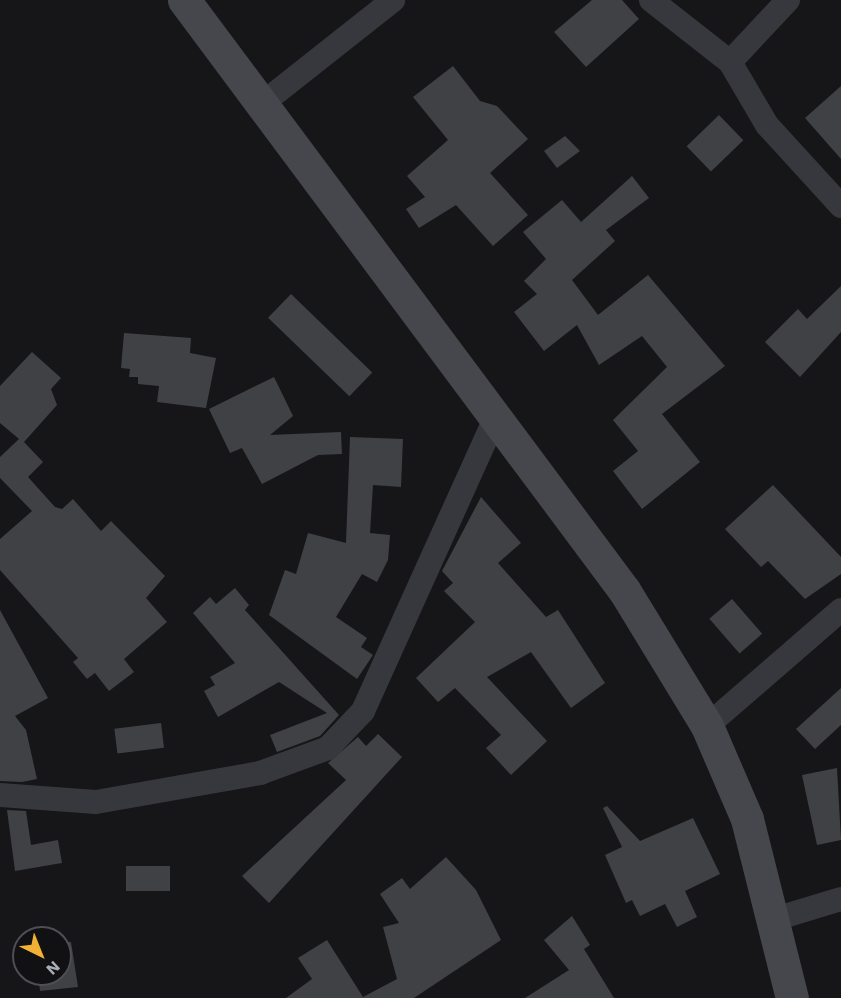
<!DOCTYPE html>
<style>
body{margin:0}
#map{position:relative;width:841px;height:998px;overflow:hidden;background:#161618;font-family:"Work Sans",sans-serif}
div>[style]{position:absolute}
[style*='--x']{left:calc(var(--x)*1px);top:calc(var(--y)*1px);width:calc(var(--w)*1px);rotate:calc(var(--a)*1deg)}
.building>*{inset:0;background:#404145;transform-origin:0 0}
.minor>*{height:24px;margin:-12px;padding:0 12px;transform-origin:12px;border-radius:12px;background:#37383d}
.secondary>*{height:33px;margin:-16.5px;padding:0 16.5px;transform-origin:16.5px;border-radius:16.5px;background:#45474d}
span{translate:-50% -50%;white-space:nowrap;text-align:center;line-height:1.15;-webkit-text-stroke:6px #111113;paint-order:stroke}
.north{position:absolute;left:12px;top:926px;width:60px;height:60px;box-sizing:border-box;background:#111113;border:2px solid #4d4f55;border-radius:50%;rotate:137deg;font-size:16px;font-weight:700;line-height:24px;text-align:center;color:#a8adb8}
.north::after{content:'';display:block;margin:auto;width:21px;height:27px;background:#f2b134;clip-path:polygon(50% 0,100% 100%,50% 72%,0 100%)}
</style>
<div id="map">
<div class="building">
<i style="clip-path:polygon(592px 0,622px 0,639px 19px,586px 67px,554px 32px)"></i>
<i style="clip-path:polygon(453px 66px,480px 101px,497px 106px,528px 139px,490px 173px,528px 215px,493px 246px,456px 205px,419px 228px,406px 209px,425px 197px,407px 176px,448px 140px,413px 97px)"></i>
<i style="clip-path:polygon(841px 86px,841px 159px,805px 118px)"></i>
<i style="left:719px;top:115px;width:35px;height:45px;rotate:46deg"></i>
<i style="clip-path:polygon(565px 136px,580px 151px,557px 168px,544px 151px)"></i>
<i style="clip-path:polygon(632px 176px,649px 198px,606px 230px,615px 241px,572px 280px,598px 315px,648px 275px,725px 366px,662px 414px,700px 462px,642px 509px,613px 471px,638px 451px,613px 420px,667px 367px,642px 336px,599px 365px,577px 325px,544px 351px,514px 312px,537px 294px,524px 281px,546px 259px,523px 232px,562px 200px,581px 222px)"></i>
<i style="clip-path:polygon(841px 286px,841px 332px,800px 377px,765px 342px,798px 309px,807px 319px)"></i>
<i style="left:291px;top:294px;width:113px;height:33px;rotate:44deg"></i>
<i style="clip-path:polygon(124px 333px,191px 338px,190px 353px,216px 358px,206px 408px,157px 402px,159px 386px,138px 384px,138px 377px,129px 377px,130px 369px,121px 368px)"></i>
<i style="clip-path:polygon(32px 352px,61px 378px,51px 389px,57px 405px,24px 442px,43px 462px,28px 477px,55px 507px,62px 509px,73px 499px,101px 531px,111px 521px,165px 576px,146px 598px,167px 622px,124px 659px,134px 672px,109px 691px,95px 673px,87px 679px,73px 662px,78px 658px,0 570px,0 539px,32px 511px,0 478px,0 457px,19px 439px,0 423px,0 386px)"></i>
<i style="clip-path:polygon(274px 377px,293px 416px,270px 435px,341px 432px,342px 454px,318px 455px,262px 484px,242px 448px,230px 453px,209px 409px)"></i>
<i style="clip-path:polygon(350px 437px,403px 439px,401px 487px,373px 485px,370px 533px,390px 535px,388px 560px,377px 582px,362px 574px,336px 617px,367px 638px,361px 647px,373px 655px,357px 679px,269px 615px,285px 570px,296px 574px,308px 533px,346px 543px)"></i>
<i style="clip-path:polygon(773px 485px,841px 557px,841px 574px,805px 599px,768px 561px,761px 567px,725px 529px)"></i>
<i style="clip-path:polygon(481px 497px,521px 543px,498px 563px,546px 617px,558px 610px,605px 683px,571px 708px,531px 652px,487px 677px,547px 741px,511px 775px,486px 748px,501px 735px,455px 688px,438px 702px,416px 678px,475px 622px,444px 591px,453px 583px,442px 571px)"></i>
<i style="clip-path:polygon(235px 588px,249px 605px,245px 610px,339px 715px,320px 736px,277px 752px,270px 735px,327px 713px,279px 682px,218px 717px,204px 691px,215px 685px,210px 677px,235px 663px,193px 613px,210px 597px,216px 604px)"></i>
<i style="left:732px;top:599px;width:46px;height:30px;rotate:49deg"></i>
<i style="clip-path:polygon(0 610px,48px 698px,15px 716px,26px 730px,37px 779px,22px 782px,0 781px)"></i>
<i style="clip-path:polygon(841px 688px,841px 725px,815px 749px,796px 729px)"></i>
<i style="left:161px;top:723px;width:25px;height:47px;rotate:83deg"></i>
<i style="clip-path:polygon(378px 734px,402px 757px,269px 903px,242px 876px,346px 780px,328px 763px,358px 737px,366px 746px)"></i>
<i style="clip-path:polygon(837px 768px,841px 840px,817px 845px,802px 775px)"></i>
<i style="clip-path:polygon(607px 806px,640px 841px,693px 818px,720px 874px,685px 891px,697px 917px,677px 927px,665px 904px,640px 916px,632px 900px,626px 903px,605px 855px,622px 847px,603px 808px)"></i>
<i style="clip-path:polygon(7px 810px,26px 811px,31px 845px,58px 840px,62px 863px,15px 871px)"></i>
<i style="clip-path:polygon(446px 857px,476px 890px,501px 940px,414px 998px,286px 998px,312px 979px,298px 958px,327px 940px,363px 997px,397px 979px,383px 927px,399px 923px,380px 894px,402px 878px,410px 889px)"></i>
<i style="left:126px;top:866px;width:44px;height:25px"></i>
<i style="clip-path:polygon(572px 916px,590px 945px,584px 949px,614px 998px,525px 998px,569px 970px,544px 940px)"></i>
<i style="clip-path:polygon(60px 942px,71px 942px,78px 987px,40px 991px,38px 974px,60px 974px)"></i>
</div>
<div class="minor">
<i style="--x:651;--y:0;--w:100;--a:38.1"></i>
<i style="--x:730;--y:62;--w:73;--a:59.6"></i>
<i style="--x:767;--y:125;--w:110;--a:47.6"></i>
<i style="--x:730;--y:62;--w:85;--a:-46.9"></i>
<i style="--x:259;--y:106;--w:171;--a:-38.3"></i>
<i style="--x:707;--y:726;--w:177;--a:-40.9"></i>
<i style="--x:0;--y:795;--w:96;--a:4.2"></i>
<i style="--x:96;--y:802;--w:167;--a:-10"></i>
<i style="--x:260;--y:773;--w:72;--a:-20.2"></i>
<i style="--x:328;--y:748;--w:51;--a:-46.6"></i>
<i style="--x:363;--y:711;--w:323;--a:-65.7"></i>
<i style="--x:775;--y:919;--w:69;--a:-16.9"></i>
</div>
<div class="secondary">
<i style="--x:184;--y:0;--w:736;--a:53.29"></i>
<i style="--x:624;--y:590;--w:159;--a:58.6"></i>
<i style="--x:707;--y:726;--w:101;--a:66.7"></i>
<i style="--x:747;--y:819;--w:185;--a:75.9"></i>
</div>
<div class="north">N</div>
</div>
